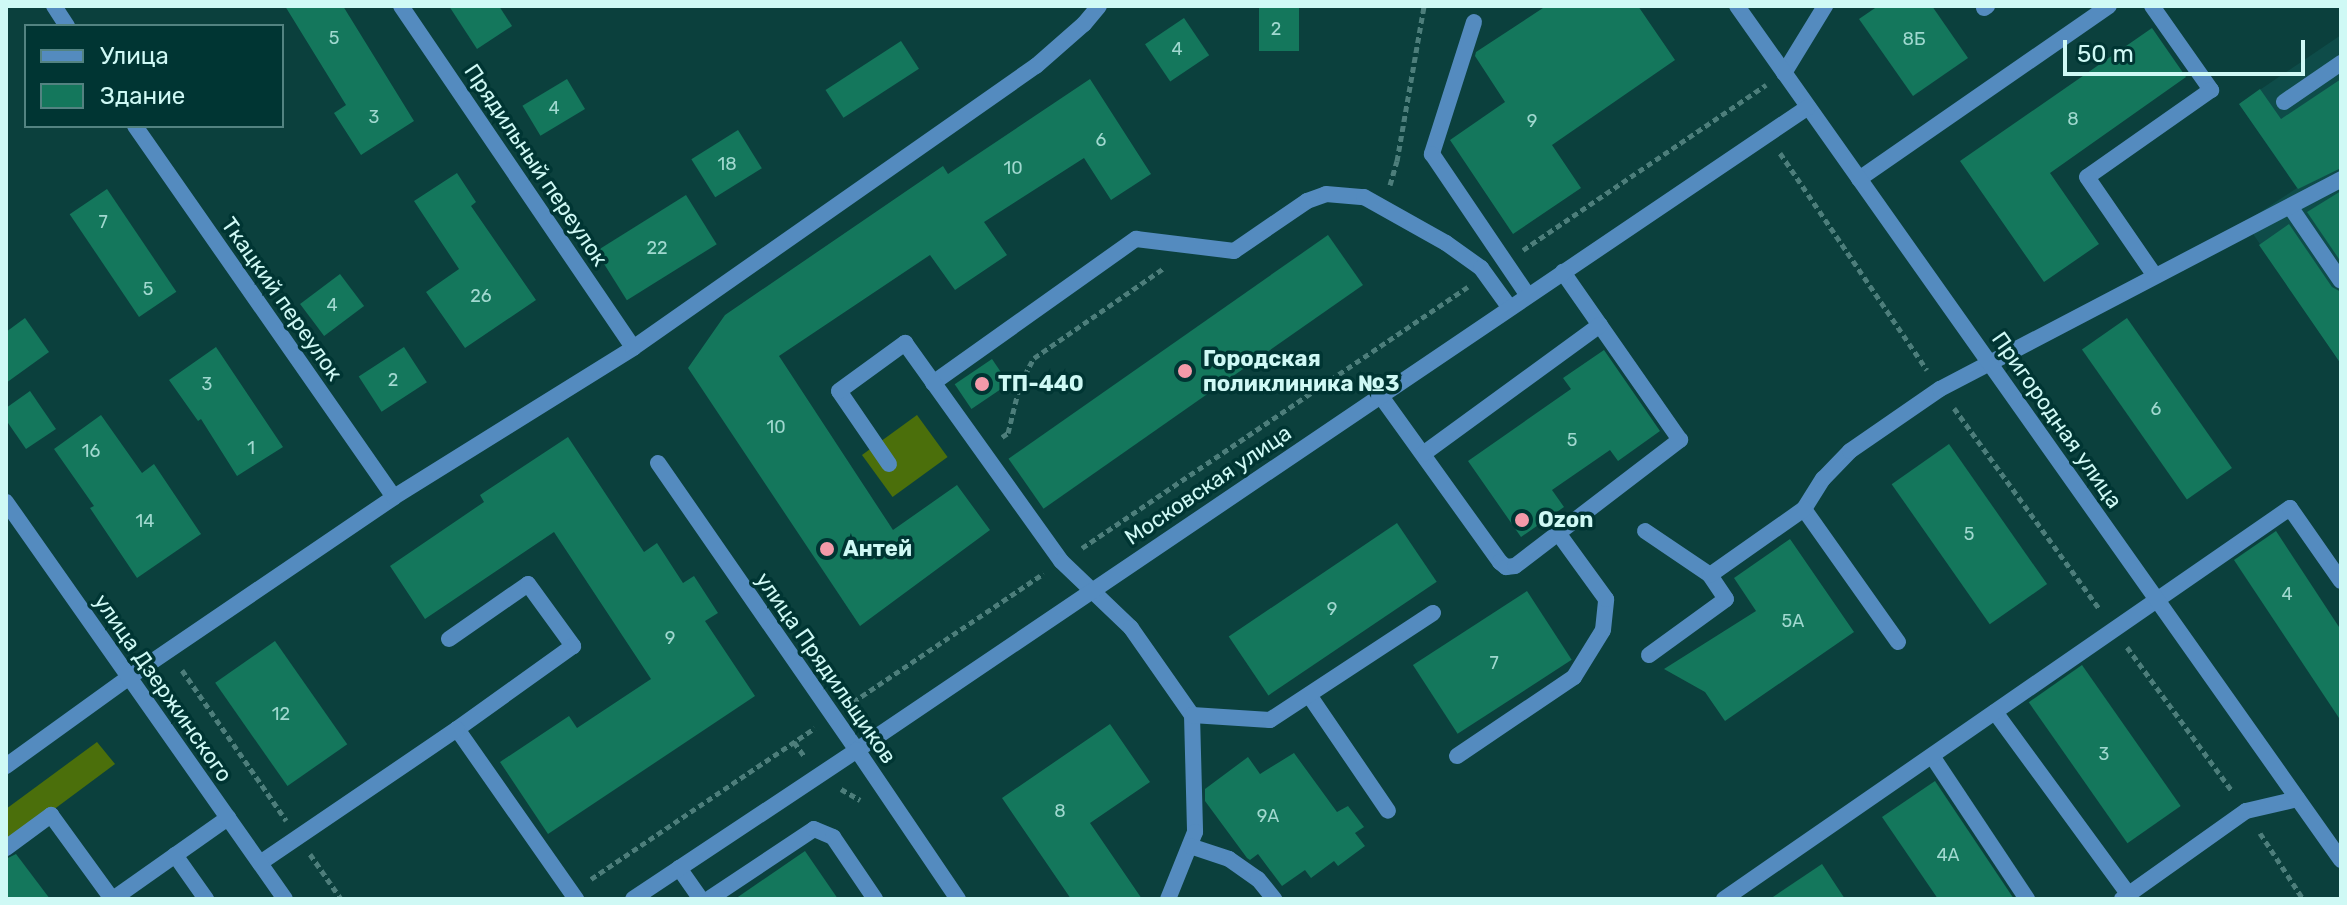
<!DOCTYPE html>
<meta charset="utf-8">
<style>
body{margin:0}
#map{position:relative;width:2347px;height:905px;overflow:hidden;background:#0b403d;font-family:Rubik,sans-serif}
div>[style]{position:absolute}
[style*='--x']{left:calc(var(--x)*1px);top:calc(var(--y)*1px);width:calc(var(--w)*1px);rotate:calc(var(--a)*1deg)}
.built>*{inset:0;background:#0e4c49}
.green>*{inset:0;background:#4b6f0b;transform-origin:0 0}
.building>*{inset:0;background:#14775c;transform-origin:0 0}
.path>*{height:5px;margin-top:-2.5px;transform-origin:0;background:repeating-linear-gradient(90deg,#4d7e7b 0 6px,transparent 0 10px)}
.service>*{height:16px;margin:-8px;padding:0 8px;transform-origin:8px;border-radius:8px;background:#548bbf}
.minor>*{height:16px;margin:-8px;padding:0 8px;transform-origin:8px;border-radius:8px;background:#548bbf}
.tertiary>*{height:16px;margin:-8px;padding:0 8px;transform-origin:8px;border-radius:8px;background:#548bbf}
.dots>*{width:22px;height:22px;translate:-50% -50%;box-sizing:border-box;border:4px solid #003533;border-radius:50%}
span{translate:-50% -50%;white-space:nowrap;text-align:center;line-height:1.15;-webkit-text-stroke:7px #003533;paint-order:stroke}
.number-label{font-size:18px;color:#a0d8cf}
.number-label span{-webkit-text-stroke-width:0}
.street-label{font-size:22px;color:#cff9f5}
.poi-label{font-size:22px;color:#cff9f5;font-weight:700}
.left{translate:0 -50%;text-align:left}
.frame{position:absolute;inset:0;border:8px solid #cff9f5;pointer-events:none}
.legend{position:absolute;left:24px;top:24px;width:260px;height:104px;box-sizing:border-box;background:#003533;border:2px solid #538381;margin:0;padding:10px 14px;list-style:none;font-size:24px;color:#cff9f5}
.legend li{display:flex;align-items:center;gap:16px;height:40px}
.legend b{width:40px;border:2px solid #538381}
.scale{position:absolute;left:2063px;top:40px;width:242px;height:36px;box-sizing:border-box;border:4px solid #cff9f5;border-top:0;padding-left:10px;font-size:24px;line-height:28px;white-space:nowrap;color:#cff9f5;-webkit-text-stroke:6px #003533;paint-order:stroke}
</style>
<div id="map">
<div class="built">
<i style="clip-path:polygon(2341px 35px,2341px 364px,2245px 222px,2297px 188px,2239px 104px)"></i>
</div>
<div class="green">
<i style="left:917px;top:415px;width:52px;height:68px;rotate:54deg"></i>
<i style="clip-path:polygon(97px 742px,115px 764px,6px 845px,6px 809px)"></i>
</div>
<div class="building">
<i style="clip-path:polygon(285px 6px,343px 6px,414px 121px,361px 155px,334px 113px,346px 105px)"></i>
<i style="clip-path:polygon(449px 6px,499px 6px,512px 26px,477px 49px)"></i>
<i style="left:1259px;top:6px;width:40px;height:45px"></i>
<i style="clip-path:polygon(1546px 6px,1638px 6px,1675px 60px,1552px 145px,1581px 188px,1513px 234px,1450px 140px,1505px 102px,1475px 56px,1476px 52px)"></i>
<i style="clip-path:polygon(1878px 6px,1932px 6px,1968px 58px,1913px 96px,1859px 19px)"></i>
<i style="left:1184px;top:18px;width:45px;height:47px;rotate:56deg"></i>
<i style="clip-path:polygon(2152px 28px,2186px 77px,2050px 173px,2099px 244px,2044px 282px,1960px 161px)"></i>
<i style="left:901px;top:41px;width:33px;height:90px;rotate:57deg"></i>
<i style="left:567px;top:79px;width:35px;height:52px;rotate:59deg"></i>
<i style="clip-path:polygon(1090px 79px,1151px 174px,1111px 200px,1084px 158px,984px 222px,1007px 255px,955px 290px,930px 255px,779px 356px,893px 530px,957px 485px,990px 530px,860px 626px,688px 368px,725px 315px,943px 166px,948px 174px)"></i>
<i style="clip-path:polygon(2341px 79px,2341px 168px,2298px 189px,2239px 104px,2260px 89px,2281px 119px)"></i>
<i style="left:738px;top:130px;width:45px;height:55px;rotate:58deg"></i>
<i style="clip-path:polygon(457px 173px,476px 202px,471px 206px,536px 300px,465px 348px,426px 292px,459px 269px,414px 201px)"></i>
<i style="left:107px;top:189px;width:124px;height:45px;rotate:56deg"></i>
<i style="clip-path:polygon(2341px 191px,2341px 262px,2307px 212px)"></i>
<i style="left:686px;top:195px;width:58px;height:106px;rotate:58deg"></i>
<i style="clip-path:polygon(2289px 224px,2332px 287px,2341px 292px,2341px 364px,2259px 245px)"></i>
<i style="left:1328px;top:235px;width:61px;height:390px;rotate:55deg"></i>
<i style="left:340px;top:274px;width:40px;height:50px;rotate:53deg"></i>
<i style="clip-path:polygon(25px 318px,49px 352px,6px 383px,6px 332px)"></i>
<i style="left:2127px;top:318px;width:183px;height:55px;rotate:55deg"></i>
<i style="clip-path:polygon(216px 347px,283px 447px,237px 476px,201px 419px,198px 421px,169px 380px)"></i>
<i style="left:404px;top:347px;width:42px;height:54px;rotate:57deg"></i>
<i style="clip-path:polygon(1604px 350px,1660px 431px,1618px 461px,1610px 450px,1552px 490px,1564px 507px,1521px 537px,1468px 461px,1571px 389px,1563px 378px)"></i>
<i style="left:992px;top:359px;width:30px;height:45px;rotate:56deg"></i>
<i style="clip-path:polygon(30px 391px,56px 429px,26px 449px,6px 420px,6px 408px)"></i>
<i style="clip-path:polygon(101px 415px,142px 473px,154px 464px,201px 534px,137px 578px,90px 508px,94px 506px,54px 449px)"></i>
<i style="clip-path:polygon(568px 437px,644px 552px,657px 543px,683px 583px,694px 576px,718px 613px,705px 621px,755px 696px,548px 834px,500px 762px,569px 716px,577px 728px,651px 679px,554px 532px,425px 619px,390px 566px,484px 502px,480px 495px)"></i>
<i style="left:1949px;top:444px;width:171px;height:70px;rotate:55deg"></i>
<i style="left:1397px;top:523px;width:71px;height:203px;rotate:56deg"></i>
<i style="clip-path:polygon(2276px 531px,2341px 630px,2341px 721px,2234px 560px)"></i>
<i style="clip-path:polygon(1790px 539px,1854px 632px,1725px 721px,1705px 692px,1664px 669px,1756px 611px,1734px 578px)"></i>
<i style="left:1527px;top:591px;width:82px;height:136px;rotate:57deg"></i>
<i style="left:275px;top:641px;width:126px;height:73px;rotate:55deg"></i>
<i style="left:2082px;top:665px;width:172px;height:65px;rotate:55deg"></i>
<i style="clip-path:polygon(1110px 724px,1150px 782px,1090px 823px,1142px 899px,1071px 899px,1002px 798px)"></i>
<i style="clip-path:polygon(1294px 753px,1337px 812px,1348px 806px,1364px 827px,1355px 833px,1365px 846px,1338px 866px,1334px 861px,1311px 878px,1305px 870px,1282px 886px,1258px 854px,1250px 860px,1247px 858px,1205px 801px,1205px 789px,1248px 757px,1260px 774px)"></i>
<i style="clip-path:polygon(1935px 781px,2014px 899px,1938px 899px,1882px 817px)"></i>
<i style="clip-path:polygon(805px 851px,838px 899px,735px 899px)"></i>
<i style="clip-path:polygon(16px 854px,50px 899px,6px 899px,6px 859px)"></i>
<i style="clip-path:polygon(1822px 864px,1845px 899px,1770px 899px)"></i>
</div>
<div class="path">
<i style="--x:1780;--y:153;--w:262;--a:55.9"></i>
<i style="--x:1390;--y:185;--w:25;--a:-74"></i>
<i style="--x:1397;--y:161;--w:157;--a:-80.1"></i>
<i style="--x:1523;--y:250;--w:294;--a:-34.2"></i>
<i style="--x:1954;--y:408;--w:249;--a:54.1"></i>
<i style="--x:1002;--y:437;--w:7;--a:-34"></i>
<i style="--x:1008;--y:433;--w:50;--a:-76.2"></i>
<i style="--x:1020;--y:384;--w:30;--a:-62"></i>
<i style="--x:1034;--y:358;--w:158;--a:-34.7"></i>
<i style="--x:1082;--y:548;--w:466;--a:-34.1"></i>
<i style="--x:2127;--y:647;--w:178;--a:53.9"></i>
<i style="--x:182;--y:670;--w:183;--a:55.3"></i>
<i style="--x:853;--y:702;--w:230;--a:-34"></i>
<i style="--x:794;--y:742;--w:19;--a:54"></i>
<i style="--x:841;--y:789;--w:22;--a:30"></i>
<i style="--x:2260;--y:833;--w:79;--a:56.9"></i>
<i style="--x:310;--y:854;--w:55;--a:55.4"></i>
<i style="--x:591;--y:879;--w:270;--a:-34"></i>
</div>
<div class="service">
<i style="--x:2152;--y:6;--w:103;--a:54.9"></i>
<i style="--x:2211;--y:90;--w:151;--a:144.9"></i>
<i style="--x:2087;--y:177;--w:120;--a:55.5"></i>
<i style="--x:1984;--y:8;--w:4;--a:-34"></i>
<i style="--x:1474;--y:22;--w:139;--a:107.7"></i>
<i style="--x:1432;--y:154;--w:171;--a:55.9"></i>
<i style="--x:1784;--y:73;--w:79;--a:-58.5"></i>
<i style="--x:2284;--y:102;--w:69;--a:-34.4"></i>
<i style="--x:1859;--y:179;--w:304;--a:-34.7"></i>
<i style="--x:2291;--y:208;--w:88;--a:55.6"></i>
<i style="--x:933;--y:383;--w:249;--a:-35.4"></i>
<i style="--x:1136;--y:239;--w:99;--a:7"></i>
<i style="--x:1234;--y:251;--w:88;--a:-34.4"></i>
<i style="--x:1307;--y:201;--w:20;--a:-20"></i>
<i style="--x:1326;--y:194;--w:38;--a:5"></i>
<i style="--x:1364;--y:197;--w:94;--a:29.3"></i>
<i style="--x:1446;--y:243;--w:43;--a:35.5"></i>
<i style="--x:1481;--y:268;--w:49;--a:54.1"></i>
<i style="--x:1380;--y:395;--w:206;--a:54.3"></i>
<i style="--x:1500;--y:562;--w:8;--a:40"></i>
<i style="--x:1506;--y:567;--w:9;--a:-6"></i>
<i style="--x:1515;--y:566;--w:208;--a:-37.4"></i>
<i style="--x:1680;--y:440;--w:205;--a:-124.9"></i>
<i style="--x:1423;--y:454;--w:219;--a:-36.1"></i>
<i style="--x:889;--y:464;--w:88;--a:-124.4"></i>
<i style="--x:839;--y:391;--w:82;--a:-36"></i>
<i style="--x:905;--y:343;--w:268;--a:54.4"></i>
<i style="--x:1061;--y:561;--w:97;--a:43.7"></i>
<i style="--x:1131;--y:628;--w:106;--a:55"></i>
<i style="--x:1192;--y:715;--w:117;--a:88.5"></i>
<i style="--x:1195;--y:832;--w:72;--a:111.9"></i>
<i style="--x:1645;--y:531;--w:78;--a:34.1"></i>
<i style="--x:449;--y:639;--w:96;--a:-34.8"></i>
<i style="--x:528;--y:584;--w:77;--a:54"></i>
<i style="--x:573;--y:646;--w:143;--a:144.4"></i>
<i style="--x:457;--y:729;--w:208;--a:55"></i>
<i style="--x:1898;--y:642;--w:163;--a:-125.3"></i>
<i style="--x:1804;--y:509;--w:36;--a:-58"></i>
<i style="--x:1823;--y:479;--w:39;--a:-46"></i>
<i style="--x:1850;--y:451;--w:109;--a:-34.6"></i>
<i style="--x:1940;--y:389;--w:453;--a:-27.6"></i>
<i style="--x:1649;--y:655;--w:95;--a:-36"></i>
<i style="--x:1726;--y:599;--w:29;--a:-124"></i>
<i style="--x:1710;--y:575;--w:115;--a:-35.1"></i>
<i style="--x:1309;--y:695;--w:140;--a:55.7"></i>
<i style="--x:1995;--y:712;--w:225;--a:53.8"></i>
<i style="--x:1192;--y:715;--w:78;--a:3.7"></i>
<i style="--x:1270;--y:720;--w:195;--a:-33.3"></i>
<i style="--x:1457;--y:756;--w:141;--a:-34"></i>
<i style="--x:1574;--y:677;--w:55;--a:-58.3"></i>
<i style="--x:1603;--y:630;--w:31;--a:-84"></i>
<i style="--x:1606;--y:599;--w:82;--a:-126"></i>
<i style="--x:1932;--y:756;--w:172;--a:56.4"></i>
<i style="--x:6;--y:766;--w:150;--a:-35.8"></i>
<i style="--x:1190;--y:846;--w:41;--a:18.4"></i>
<i style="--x:1229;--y:859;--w:35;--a:35"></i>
<i style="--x:1258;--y:879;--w:26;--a:51"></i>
<i style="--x:6;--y:848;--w:56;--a:-36.3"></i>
<i style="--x:51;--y:815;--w:104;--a:54"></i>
<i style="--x:175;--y:855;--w:54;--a:54.8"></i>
<i style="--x:260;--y:863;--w:238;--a:-34.2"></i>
<i style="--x:679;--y:868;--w:38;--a:55"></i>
<i style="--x:113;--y:899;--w:141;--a:-35.2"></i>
<i style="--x:709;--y:899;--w:126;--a:-33.7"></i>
<i style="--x:814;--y:829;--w:21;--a:23"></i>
<i style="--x:833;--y:837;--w:75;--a:55.9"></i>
<i style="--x:1724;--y:899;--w:688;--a:-34.64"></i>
<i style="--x:2290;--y:508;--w:89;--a:55.1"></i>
<i style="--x:2122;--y:899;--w:152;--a:-35.4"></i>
<i style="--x:2246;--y:811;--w:53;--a:-13"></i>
</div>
<div class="minor">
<i style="--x:54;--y:6;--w:24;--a:57"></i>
<i style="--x:401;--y:6;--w:413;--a:55.8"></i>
<i style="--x:1737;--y:6;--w:1046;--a:54.73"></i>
<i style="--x:135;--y:126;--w:452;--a:55.1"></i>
<i style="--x:658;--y:463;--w:349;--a:55.3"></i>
<i style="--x:857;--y:750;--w:1148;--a:-34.06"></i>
<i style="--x:128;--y:678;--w:322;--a:-34.2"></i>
<i style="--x:394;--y:497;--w:282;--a:-31.9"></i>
<i style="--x:633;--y:348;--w:492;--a:-35"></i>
<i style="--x:1036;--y:66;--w:64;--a:-41.2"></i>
<i style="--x:1084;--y:24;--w:23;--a:-50"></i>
</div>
<div class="tertiary">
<i style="--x:6;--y:502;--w:485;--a:54.9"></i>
<i style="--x:633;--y:899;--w:269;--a:-33.6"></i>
<i style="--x:857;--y:750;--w:180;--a:55.9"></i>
</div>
<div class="dots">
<i style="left:1185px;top:371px;background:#f39aa9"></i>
<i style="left:982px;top:384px;background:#f39aa9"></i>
<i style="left:1522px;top:520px;background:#f39aa9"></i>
<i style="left:827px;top:549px;background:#f39aa9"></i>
</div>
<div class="number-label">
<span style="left:1276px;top:29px">2</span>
<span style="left:334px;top:38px">5</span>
<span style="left:1914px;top:39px">8Б</span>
<span style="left:1177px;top:49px">4</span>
<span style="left:554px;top:108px">4</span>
<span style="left:374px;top:117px">3</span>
<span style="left:2073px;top:119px">8</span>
<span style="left:1532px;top:121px">9</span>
<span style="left:1101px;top:140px">6</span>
<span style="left:727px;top:164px">18</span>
<span style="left:1013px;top:168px">10</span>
<span style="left:103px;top:222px">7</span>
<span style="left:657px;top:248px">22</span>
<span style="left:148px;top:289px">5</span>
<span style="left:481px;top:296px">26</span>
<span style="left:332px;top:305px">4</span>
<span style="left:393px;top:380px">2</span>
<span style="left:207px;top:384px">3</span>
<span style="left:2156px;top:409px">6</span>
<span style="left:776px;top:427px">10</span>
<span style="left:1572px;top:440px">5</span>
<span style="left:251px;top:448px">1</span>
<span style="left:91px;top:451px">16</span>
<span style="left:145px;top:521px">14</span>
<span style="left:1969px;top:534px">5</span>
<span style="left:2287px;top:594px">4</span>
<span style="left:1332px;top:609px">9</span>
<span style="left:1793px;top:621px">5А</span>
<span style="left:670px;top:638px">9</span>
<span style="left:1494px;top:663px">7</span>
<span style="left:281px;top:714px">12</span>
<span style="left:2104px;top:754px">3</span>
<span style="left:1060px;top:811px">8</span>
<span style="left:1268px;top:816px">9А</span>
<span style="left:1948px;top:855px">4А</span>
</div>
<div class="street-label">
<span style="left:536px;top:165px;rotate:56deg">Прядильный переулок</span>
<span style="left:282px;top:299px;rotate:55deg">Ткацкий переулок</span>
<span style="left:2057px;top:420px;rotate:55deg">Пригородная улица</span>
<span style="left:1208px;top:485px;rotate:-34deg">Московская улица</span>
<span style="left:826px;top:668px;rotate:55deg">улица Прядильщиков</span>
<span style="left:163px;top:688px;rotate:55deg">улица Дзержинского</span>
</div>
<div class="poi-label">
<span class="left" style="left:1203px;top:371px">Городская<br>поликлиника №3</span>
<span class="left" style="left:998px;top:384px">ТП-440</span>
<span class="left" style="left:1538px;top:520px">Ozon</span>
<span class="left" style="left:843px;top:549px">Антей</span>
</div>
<div class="frame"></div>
<ul class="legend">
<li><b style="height:10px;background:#548bbf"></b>Улица</li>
<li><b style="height:22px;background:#14775c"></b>Здание</li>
</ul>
<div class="scale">50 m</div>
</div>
